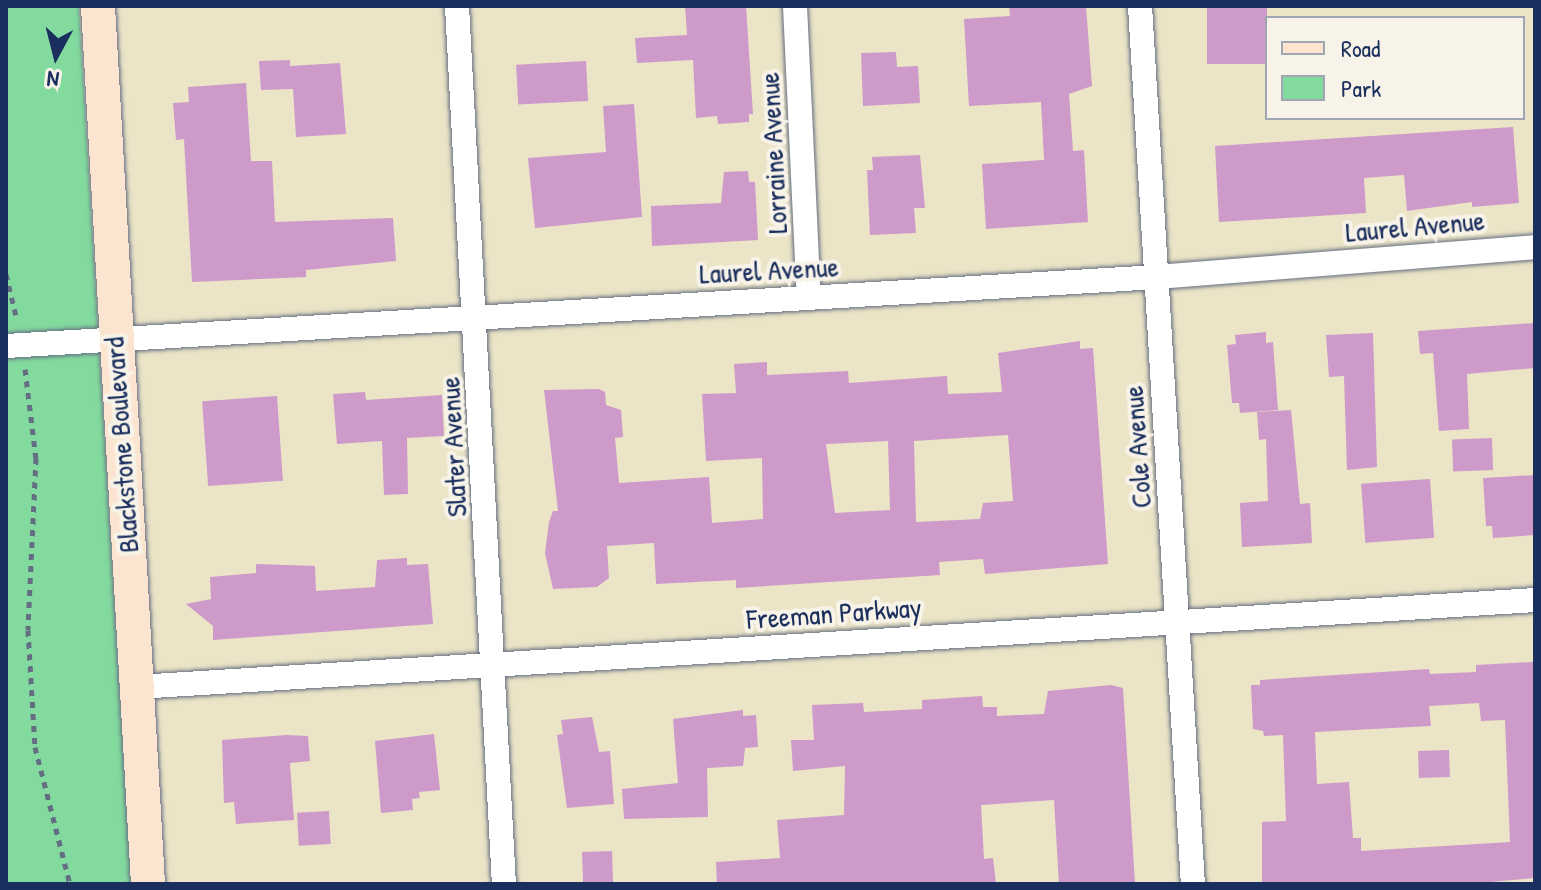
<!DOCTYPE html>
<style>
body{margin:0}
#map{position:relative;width:1541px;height:890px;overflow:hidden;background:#ebe4c6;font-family:"Patrick Hand",sans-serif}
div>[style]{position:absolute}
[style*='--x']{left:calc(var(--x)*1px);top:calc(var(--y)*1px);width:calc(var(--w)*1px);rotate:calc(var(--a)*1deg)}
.green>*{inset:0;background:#83da9e}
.building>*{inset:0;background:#cd9aca;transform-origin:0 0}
.path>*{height:5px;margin-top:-2.5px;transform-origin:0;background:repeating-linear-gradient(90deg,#646e82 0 6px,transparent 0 12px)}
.roads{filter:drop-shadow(0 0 2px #646e82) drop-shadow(0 0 2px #646e82)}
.street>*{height:24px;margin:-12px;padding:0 12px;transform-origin:12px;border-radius:12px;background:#fff}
.secondary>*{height:34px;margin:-17px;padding:0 17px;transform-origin:17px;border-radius:17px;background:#fce5d0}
span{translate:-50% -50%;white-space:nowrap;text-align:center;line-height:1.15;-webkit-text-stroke:8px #f7f3e8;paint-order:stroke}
.street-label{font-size:28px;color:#1b2f5e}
.frame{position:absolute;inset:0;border:8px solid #1b2f5e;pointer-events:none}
.legend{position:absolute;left:1265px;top:16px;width:260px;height:104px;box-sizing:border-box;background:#f7f3e8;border:2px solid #9fa5b1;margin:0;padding:10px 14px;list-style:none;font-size:24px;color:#1b2f5e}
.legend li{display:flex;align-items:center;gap:16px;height:40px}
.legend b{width:40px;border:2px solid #9fa5b1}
.north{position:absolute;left:16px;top:16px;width:80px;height:80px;-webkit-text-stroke:6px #f7f3e8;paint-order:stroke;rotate:187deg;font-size:22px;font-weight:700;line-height:32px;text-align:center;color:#1b2f5e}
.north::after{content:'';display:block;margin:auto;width:28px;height:36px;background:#1b2f5e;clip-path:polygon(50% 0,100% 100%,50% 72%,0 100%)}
</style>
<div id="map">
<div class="green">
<i style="clip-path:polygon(6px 6px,79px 6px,131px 884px,6px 884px)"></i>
</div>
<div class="building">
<i style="clip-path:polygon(685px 6px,746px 6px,753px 114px,749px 114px,749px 122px,718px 124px,717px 116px,696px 118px,693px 60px,637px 63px,635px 38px,687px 35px)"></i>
<i style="clip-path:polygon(1009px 6px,1086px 6px,1092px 86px,1069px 94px,1073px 151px,1084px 150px,1088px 222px,986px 229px,982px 164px,1044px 160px,1041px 102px,969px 106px,964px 19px,1010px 16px)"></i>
<i style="left:1207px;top:6px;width:60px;height:58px"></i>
<i style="clip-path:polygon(896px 52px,897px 67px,918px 66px,920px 103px,863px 106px,861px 53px)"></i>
<i style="clip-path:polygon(290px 60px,290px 66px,340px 63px,346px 134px,296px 137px,293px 89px,261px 90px,259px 61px)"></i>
<i style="left:586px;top:61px;width:40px;height:70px;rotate:87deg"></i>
<i style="clip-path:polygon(246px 83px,251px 161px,272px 161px,275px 222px,393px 218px,396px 261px,306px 270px,306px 277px,192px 282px,184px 139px,176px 140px,173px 103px,189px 102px,188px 87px)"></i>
<i style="clip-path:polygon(634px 104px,642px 217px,535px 228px,528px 158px,606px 152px,603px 106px)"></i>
<i style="clip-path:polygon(1513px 127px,1519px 203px,1472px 207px,1472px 202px,1407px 211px,1404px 175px,1364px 178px,1366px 213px,1219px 222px,1215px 146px)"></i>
<i style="clip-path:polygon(920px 155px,925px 208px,914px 208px,916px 233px,870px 235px,867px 170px,873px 170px,872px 157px)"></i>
<i style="clip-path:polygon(748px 171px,749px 182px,755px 182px,758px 240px,652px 246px,651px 206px,721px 203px,724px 172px)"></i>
<i style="clip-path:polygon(1535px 323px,1535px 368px,1467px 374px,1469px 429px,1439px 431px,1433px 353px,1420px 354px,1418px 331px)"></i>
<i style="clip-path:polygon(1266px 332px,1266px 343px,1273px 342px,1278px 410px,1240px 413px,1239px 403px,1232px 403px,1227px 345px,1236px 344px,1235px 335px)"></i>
<i style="clip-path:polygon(1373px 333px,1377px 467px,1347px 470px,1344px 376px,1329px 377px,1326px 335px)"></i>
<i style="clip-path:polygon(evenodd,1080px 341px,1080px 349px,1093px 348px,1108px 564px,985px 574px,983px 559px,939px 562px,940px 575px,736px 588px,736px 580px,656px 584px,654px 543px,607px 546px,609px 578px,597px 587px,553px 589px,545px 553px,549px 522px,553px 511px,558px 511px,544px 390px,599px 389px,605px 392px,606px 405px,621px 410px,623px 437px,615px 438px,619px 483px,709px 477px,712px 523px,763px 519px,762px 458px,706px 461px,702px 394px,736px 393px,734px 364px,767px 362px,767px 375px,848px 371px,849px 383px,947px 376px,948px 394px,1002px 392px,998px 353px,1080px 341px,1008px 435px,1013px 501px,983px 503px,980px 519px,916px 522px,914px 441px,1008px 435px,1080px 341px,888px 441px,890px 510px,835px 513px,826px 444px,888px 441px)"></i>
<i style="clip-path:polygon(365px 392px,366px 400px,442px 395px,444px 436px,407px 438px,408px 494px,384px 495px,382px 441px,337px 444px,333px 394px)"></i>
<i style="left:277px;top:396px;width:85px;height:75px;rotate:86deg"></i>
<i style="clip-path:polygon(1291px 410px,1300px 504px,1310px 503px,1312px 543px,1242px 547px,1240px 503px,1268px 501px,1266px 439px,1259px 440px,1257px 412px)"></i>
<i style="left:1492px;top:438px;width:32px;height:40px;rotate:88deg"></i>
<i style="clip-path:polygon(1535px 475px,1535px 535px,1493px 538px,1492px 526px,1486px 526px,1483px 478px)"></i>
<i style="left:1430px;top:479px;width:59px;height:69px;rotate:86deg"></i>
<i style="clip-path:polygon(407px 558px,407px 565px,428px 564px,433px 624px,213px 640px,213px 626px,186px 604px,211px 599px,210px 577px,256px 573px,256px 564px,315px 566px,316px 591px,375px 587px,377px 560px)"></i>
<i style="clip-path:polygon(evenodd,1533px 662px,1535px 878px,1470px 884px,1262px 884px,1262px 822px,1286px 821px,1283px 735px,1264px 736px,1263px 731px,1253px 729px,1251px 685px,1260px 685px,1260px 680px,1429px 669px,1430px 674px,1476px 672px,1476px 665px,1533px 662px,1479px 703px,1481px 721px,1505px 720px,1510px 842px,1361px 851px,1361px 838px,1353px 838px,1349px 782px,1317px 784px,1315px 732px,1431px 726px,1429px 706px,1479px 703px)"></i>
<i style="clip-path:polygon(1111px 685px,1123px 688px,1135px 884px,1059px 884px,1054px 800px,981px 805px,984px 859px,993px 858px,996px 884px,717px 884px,716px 862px,780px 858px,777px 820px,844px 815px,845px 766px,793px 771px,791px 740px,814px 740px,812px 705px,863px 703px,864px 712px,922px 709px,922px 700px,982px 696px,983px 707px,997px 707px,997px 716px,1044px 714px,1048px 691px)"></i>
<i style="clip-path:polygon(743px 710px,743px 716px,756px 715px,758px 747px,745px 748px,743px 766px,707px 768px,708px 817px,624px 819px,622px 789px,678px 783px,673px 719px)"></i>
<i style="clip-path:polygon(592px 717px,599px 752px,610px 751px,614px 804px,567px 808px,557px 735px,563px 734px,561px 720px)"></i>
<i style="clip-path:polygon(434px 734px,440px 790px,419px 792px,420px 798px,412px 799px,413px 810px,381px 813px,375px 741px)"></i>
<i style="clip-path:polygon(286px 735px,308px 736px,310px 761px,290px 763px,294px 820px,236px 824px,234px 802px,224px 803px,222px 740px)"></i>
<i style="left:1449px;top:750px;width:27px;height:31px;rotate:88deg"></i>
<i style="left:329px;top:811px;width:33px;height:32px;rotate:87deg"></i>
<i style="left:612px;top:851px;width:33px;height:30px;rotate:88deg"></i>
</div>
<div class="path">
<i style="--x:6;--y:274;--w:47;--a:76.6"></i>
<i style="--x:25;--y:369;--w:90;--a:83"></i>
<i style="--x:36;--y:458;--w:172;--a:92.7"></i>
<i style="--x:28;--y:630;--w:117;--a:86.6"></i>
<i style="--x:35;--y:747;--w:141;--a:75.7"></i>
</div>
<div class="roads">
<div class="street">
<i style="--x:457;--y:6;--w:879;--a:86.94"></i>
<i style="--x:795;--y:6;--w:292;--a:87.3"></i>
<i style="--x:1140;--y:6;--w:880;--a:86.55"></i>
<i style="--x:6;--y:346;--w:1152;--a:-3.43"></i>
<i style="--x:1156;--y:277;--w:380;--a:-4.5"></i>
<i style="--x:137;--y:687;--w:1401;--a:-3.56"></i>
</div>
<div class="secondary">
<i style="--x:98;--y:6;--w:879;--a:86.74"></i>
</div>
</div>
<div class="street-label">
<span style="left:773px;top:153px;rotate:-93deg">Lorraine Avenue</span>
<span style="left:1415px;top:226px;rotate:-5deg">Laurel Avenue</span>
<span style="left:769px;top:270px;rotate:-3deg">Laurel Avenue</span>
<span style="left:121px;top:445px;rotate:-94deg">Blackstone Boulevard</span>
<span style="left:453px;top:447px;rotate:-93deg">Slater Avenue</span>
<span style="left:1137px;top:447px;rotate:-94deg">Cole Avenue</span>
<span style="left:834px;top:613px;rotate:-4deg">Freeman Parkway</span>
</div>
<div class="frame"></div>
<ul class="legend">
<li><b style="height:10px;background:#fce5d0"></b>Road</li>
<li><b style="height:22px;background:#83da9e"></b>Park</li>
</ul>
<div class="north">N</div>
</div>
